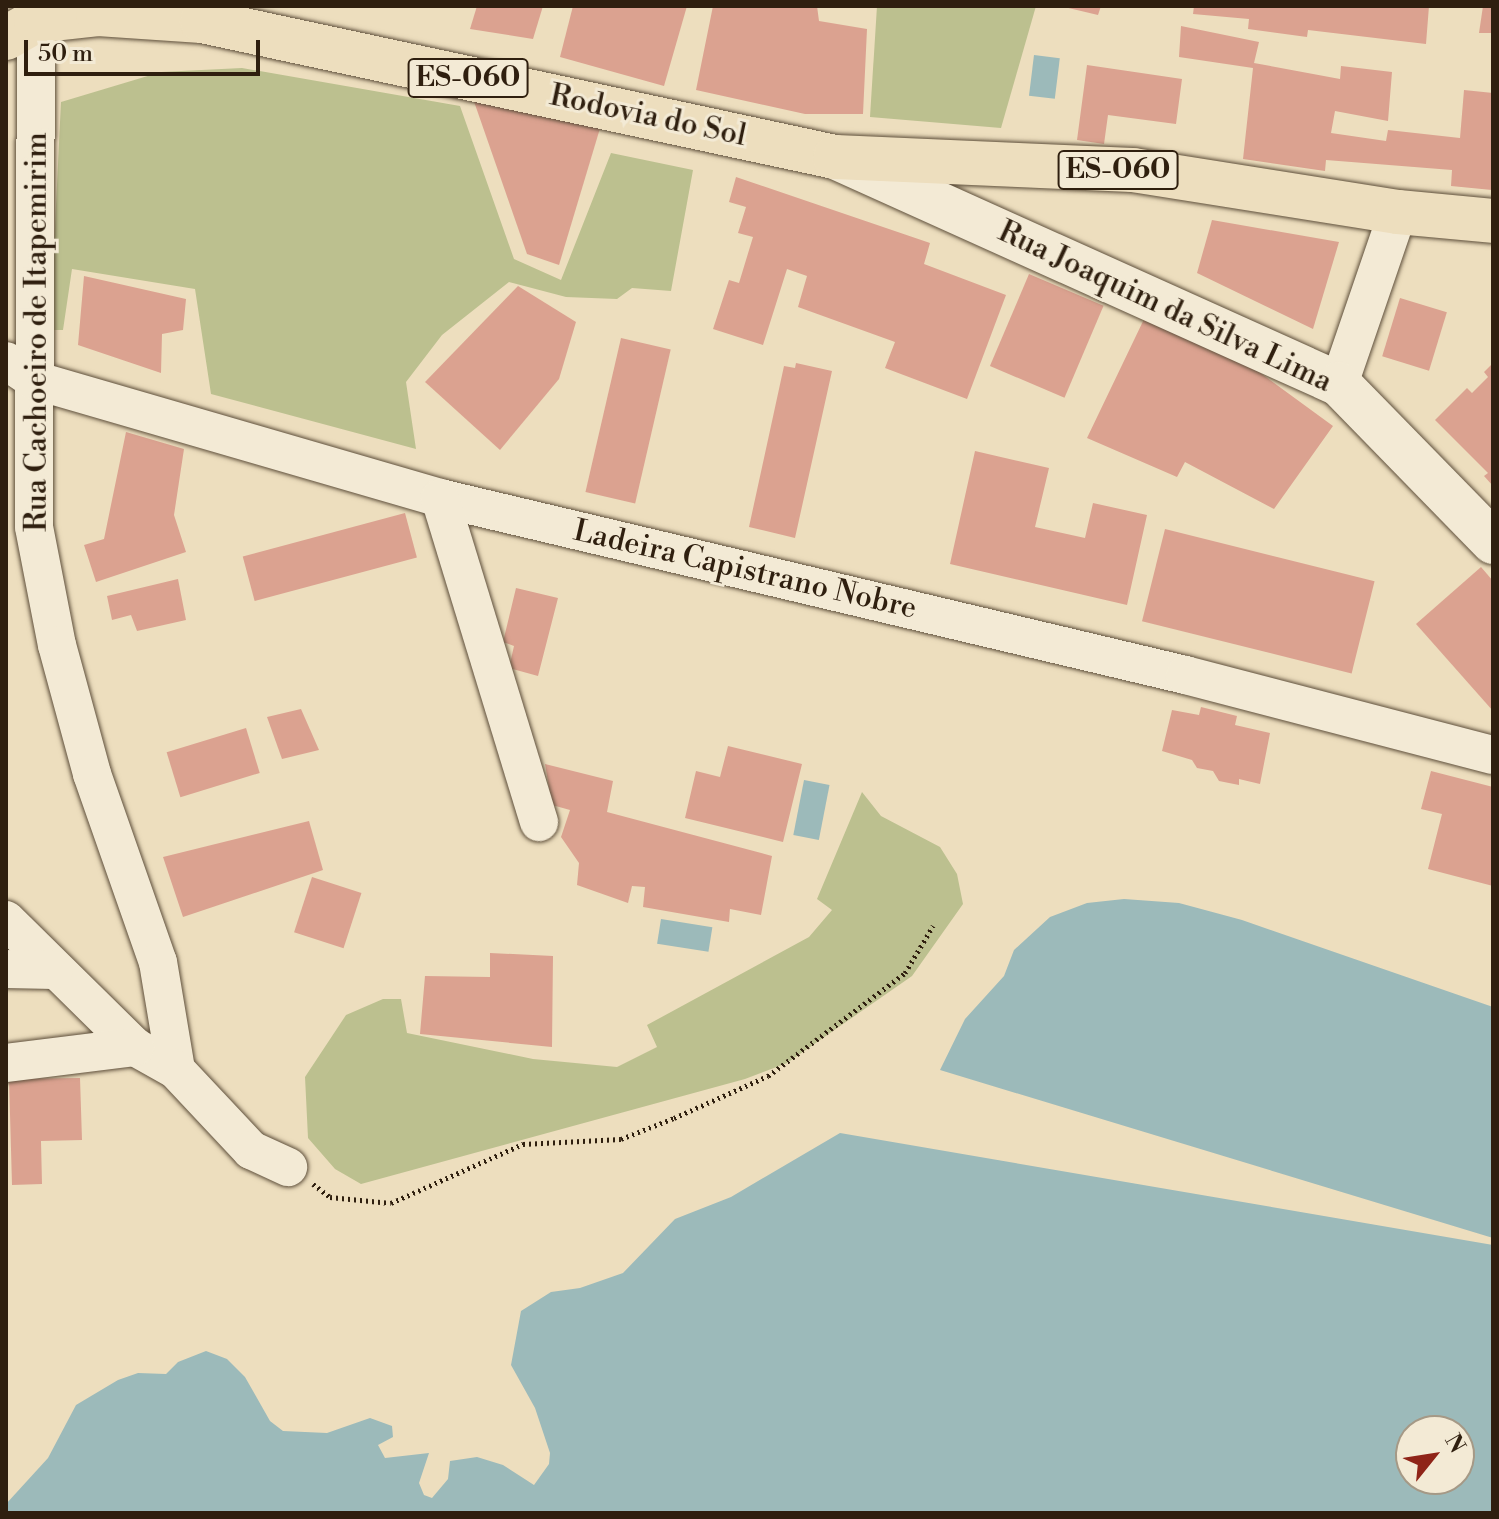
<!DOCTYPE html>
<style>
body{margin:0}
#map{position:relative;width:1499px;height:1519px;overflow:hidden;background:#eddebe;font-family:"Libre Bodoni",serif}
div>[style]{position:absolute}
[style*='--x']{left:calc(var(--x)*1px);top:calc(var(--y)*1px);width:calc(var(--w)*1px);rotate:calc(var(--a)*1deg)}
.green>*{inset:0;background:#bcc08f}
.water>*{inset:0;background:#9cbaba;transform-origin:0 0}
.building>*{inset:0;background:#dba290;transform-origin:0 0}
.path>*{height:5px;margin-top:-2.5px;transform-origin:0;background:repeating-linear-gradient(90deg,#2f1f0f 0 2px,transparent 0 6px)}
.roads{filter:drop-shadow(0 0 2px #5e4f3b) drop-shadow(0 0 2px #5e4f3b)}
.street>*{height:38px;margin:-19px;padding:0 19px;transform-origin:19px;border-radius:19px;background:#f3ead5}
.secondary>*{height:44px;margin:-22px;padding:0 22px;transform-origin:22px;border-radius:22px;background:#f3ead5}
.primary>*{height:44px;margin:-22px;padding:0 22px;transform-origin:22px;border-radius:22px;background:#eddebe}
span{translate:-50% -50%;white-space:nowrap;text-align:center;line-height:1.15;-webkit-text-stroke:6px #f3ead5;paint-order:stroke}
.shield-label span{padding:2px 6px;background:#f3ead5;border:2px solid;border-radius:6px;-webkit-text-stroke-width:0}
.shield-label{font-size:28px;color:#2f1f0f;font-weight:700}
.street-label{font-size:30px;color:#2f1f0f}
.frame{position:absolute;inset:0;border:8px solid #2f1f0f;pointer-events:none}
.north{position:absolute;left:1395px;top:1415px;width:80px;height:80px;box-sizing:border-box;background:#f3ead5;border:2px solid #a59986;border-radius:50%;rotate:60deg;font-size:22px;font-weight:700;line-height:32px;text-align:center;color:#2f1f0f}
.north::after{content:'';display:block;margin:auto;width:28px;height:36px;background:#8f2418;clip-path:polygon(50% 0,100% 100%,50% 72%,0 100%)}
.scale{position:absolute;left:24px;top:40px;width:236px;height:36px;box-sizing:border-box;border:4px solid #2f1f0f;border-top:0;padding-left:10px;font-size:24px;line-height:28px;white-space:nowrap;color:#2f1f0f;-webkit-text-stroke:6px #f3ead5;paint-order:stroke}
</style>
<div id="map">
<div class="green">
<i style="clip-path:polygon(877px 6px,1036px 6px,1001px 128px,870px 117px)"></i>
<i style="clip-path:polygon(242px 68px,460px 106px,514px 259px,561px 280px,611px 153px,693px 170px,671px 291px,632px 288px,617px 299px,566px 297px,509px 282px,442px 335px,406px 382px,416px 449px,211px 394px,195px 289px,72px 269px,63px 330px,50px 330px,61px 102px,161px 72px)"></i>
<i style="clip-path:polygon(862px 792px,881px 816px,940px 847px,957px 874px,963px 904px,912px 976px,787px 1063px,745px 1079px,361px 1184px,335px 1169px,308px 1138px,305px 1077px,346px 1015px,383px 999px,401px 999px,407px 1033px,533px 1059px,617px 1067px,657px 1047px,647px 1025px,809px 937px,832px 910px,817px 899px)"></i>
</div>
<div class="water">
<i style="left:1034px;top:55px;width:26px;height:41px;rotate:7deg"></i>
<i style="left:804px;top:780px;width:26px;height:56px;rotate:11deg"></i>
<i style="clip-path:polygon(1124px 899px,1179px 903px,1242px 920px,1493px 1007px,1493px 1238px,940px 1070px,965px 1019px,1004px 976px,1014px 950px,1050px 917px,1087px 903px)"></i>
<i style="left:661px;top:919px;width:52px;height:25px;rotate:9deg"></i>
<i style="clip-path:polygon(evenodd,840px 1133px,1493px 1245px,1493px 1513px,6px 1513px,6px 1504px,48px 1458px,76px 1405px,118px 1380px,138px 1373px,166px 1374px,178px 1362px,206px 1351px,227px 1359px,245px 1377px,270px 1421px,283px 1431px,327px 1433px,370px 1418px,392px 1426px,393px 1437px,378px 1445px,385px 1458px,429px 1453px,419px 1483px,424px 1495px,432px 1498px,448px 1479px,450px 1461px,477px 1457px,503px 1465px,534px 1485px,549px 1464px,550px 1453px,535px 1408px,511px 1365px,521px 1311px,551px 1292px,580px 1288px,623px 1273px,675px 1219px,731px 1197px,840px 1133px,1459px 1431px,1459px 1479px,1411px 1479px,1411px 1431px,1459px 1431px)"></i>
</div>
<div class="building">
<i style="clip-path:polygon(477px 6px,543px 6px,533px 39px,470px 29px)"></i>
<i style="clip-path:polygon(573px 6px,687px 6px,664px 86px,560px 57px)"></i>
<i style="clip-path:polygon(713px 6px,817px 6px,819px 21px,867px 29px,863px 114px,805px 114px,696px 90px)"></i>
<i style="clip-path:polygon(1060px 6px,1101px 6px,1098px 15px)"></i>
<i style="clip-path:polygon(1194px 6px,1429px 6px,1426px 44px,1308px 30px,1307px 37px,1248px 29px,1249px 19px,1193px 14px)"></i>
<i style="clip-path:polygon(1483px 6px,1493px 6px,1493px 33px,1479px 33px)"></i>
<i style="clip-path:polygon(1181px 26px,1259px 42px,1254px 63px,1340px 79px,1341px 66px,1392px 72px,1388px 121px,1335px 111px,1331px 133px,1386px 141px,1388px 130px,1460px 138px,1464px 90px,1493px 93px,1492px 190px,1451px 186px,1452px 170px,1326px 160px,1325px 171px,1243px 159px,1253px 68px,1179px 57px)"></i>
<i style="clip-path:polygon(1087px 65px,1182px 79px,1176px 124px,1108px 115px,1104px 144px,1077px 140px)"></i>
<i style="clip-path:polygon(470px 90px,601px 125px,559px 265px,527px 254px)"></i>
<i style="clip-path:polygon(736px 177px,930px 243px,924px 264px,1006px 295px,967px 399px,885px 368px,895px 342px,798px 307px,807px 276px,787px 269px,763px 345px,713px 329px,729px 280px,739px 283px,753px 237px,738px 233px,746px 207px,729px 202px)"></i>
<i style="clip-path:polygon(1212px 220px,1339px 242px,1313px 329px,1197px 273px)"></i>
<i style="left:1029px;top:274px;width:81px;height:100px;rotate:23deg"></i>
<i style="clip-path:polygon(84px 276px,186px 299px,183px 330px,162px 334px,161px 373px,78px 345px)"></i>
<i style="clip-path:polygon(518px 286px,576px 322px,559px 379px,500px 450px,425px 382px)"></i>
<i style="left:1400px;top:298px;width:49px;height:61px;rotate:17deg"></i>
<i style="clip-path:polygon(1146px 315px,1240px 358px,1333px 426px,1274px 509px,1185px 462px,1177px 477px,1087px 438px)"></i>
<i style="left:621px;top:338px;width:51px;height:158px;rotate:13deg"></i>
<i style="clip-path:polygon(796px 363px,832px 371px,795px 538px,749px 527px,784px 366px,795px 368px)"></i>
<i style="clip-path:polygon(1493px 363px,1493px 486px,1484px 476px,1488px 473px,1435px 420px,1467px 388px,1472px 393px,1488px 377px,1484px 372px)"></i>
<i style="clip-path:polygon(126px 432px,184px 449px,174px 515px,186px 552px,96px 582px,84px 545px,104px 539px)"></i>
<i style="clip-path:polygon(975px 451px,1049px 468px,1035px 527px,1085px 538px,1093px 503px,1147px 515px,1127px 605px,950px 564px)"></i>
<i style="left:405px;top:513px;width:46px;height:168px;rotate:75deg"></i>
<i style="left:1165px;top:529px;width:216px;height:95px;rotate:14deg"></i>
<i style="clip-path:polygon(1481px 567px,1493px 581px,1493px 711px,1416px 624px)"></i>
<i style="clip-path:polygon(178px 579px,186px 620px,137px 631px,131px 615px,112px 620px,107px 596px)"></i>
<i style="clip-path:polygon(516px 588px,558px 598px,538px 676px,509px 668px,514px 646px,503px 642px)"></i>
<i style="clip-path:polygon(1201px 707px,1237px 716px,1235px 725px,1270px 733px,1260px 784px,1239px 779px,1239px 785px,1219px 781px,1213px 771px,1197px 768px,1192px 760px,1162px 751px,1172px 710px,1199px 715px)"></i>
<i style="clip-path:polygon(301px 709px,319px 750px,282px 759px,267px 717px)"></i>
<i style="left:246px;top:728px;width:47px;height:83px;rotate:73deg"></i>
<i style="clip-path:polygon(728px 746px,802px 764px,783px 842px,685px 818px,696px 771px,720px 777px)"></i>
<i style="clip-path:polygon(545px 764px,613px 781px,607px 812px,772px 856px,761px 915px,730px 909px,729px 922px,643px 907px,645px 887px,632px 886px,628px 903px,577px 885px,579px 863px,561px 837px,570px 810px,552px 805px)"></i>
<i style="clip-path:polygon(1431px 771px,1493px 787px,1493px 886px,1428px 869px,1442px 814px,1421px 809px)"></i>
<i style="clip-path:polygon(309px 821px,323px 870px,183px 917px,163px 857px)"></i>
<i style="left:312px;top:877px;width:52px;height:58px;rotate:18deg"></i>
<i style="clip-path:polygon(490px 953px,553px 956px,552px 1047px,420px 1034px,425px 976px,490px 977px)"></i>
<i style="clip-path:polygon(80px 1078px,82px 1140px,41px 1141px,42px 1184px,12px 1185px,9px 1079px)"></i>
</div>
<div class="path">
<i style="--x:313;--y:1184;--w:21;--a:37"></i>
<i style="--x:330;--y:1197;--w:61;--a:5.6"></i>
<i style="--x:391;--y:1203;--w:145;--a:-24.1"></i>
<i style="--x:523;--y:1144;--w:98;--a:-2.9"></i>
<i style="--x:621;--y:1139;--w:57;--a:-21.6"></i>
<i style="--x:674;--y:1118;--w:103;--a:-24.1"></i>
<i style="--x:768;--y:1076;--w:171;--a:-36.9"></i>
<i style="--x:905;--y:973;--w:55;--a:-59.2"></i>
</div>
<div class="roads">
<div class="street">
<i style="--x:36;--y:21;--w:506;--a:90.23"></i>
<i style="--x:34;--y:527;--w:120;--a:79"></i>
<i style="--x:57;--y:645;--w:134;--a:74.8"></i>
<i style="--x:92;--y:774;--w:199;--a:70.7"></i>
<i style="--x:158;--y:962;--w:109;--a:80.5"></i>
<i style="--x:6;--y:361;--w:34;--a:34"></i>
<i style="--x:34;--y:380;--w:423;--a:16.2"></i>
<i style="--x:440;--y:498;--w:766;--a:13.36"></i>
<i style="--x:1185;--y:675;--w:318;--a:14.6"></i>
<i style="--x:1339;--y:384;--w:182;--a:-71.1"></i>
<i style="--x:440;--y:498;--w:339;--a:73"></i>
<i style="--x:6;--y:920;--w:181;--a:44.6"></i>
<i style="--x:135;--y:1047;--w:47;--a:29.3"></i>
<i style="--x:176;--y:1070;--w:110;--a:46.8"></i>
<i style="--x:251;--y:1150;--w:41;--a:24.7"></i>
<i style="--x:6;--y:969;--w:48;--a:1.2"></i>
<i style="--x:6;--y:1063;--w:130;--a:-7.1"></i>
</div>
<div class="secondary">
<i style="--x:835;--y:157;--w:553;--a:24.25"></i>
<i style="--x:1339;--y:384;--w:221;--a:45.7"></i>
</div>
<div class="primary">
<i style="--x:6;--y:38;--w:34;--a:-30"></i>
<i style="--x:36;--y:21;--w:62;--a:-6.4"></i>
<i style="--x:98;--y:14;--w:104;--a:3.9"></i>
<i style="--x:202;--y:21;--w:647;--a:12.13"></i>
<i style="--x:835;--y:157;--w:298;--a:2.5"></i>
<i style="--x:1133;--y:170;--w:268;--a:9"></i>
<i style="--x:1398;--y:212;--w:95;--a:5.4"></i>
</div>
</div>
<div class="shield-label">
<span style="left:468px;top:78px">ES-060</span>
<span style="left:1118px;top:170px">ES-060</span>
</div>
<div class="street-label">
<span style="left:648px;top:116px;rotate:12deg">Rodovia do Sol</span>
<span style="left:1165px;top:307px;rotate:25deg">Rua Joaquim da Silva Lima</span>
<span style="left:37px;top:332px;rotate:-90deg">Rua Cachoeiro de Itapemirim</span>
<span style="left:745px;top:570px;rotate:13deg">Ladeira Capistrano Nobre</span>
</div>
<div class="frame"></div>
<div class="north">N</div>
<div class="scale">50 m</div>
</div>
